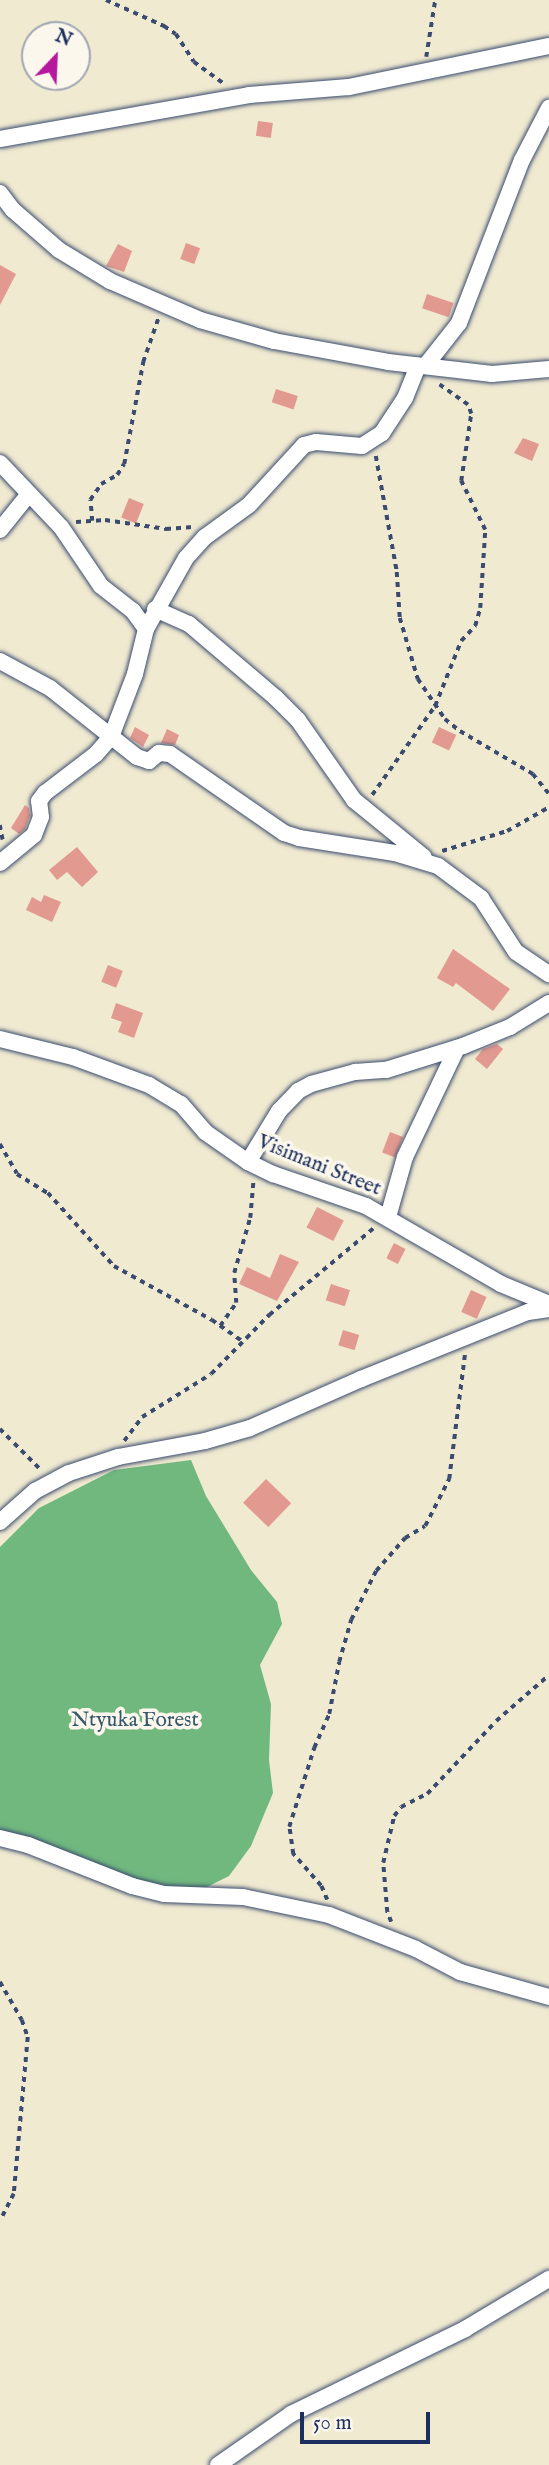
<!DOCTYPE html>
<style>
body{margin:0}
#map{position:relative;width:549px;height:2465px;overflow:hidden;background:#f0ead1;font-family:"IM FELL English",serif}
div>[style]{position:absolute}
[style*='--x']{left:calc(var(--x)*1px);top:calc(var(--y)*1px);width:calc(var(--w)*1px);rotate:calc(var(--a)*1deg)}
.forest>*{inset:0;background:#71b87f}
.building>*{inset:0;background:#e2998f;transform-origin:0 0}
.path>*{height:3.5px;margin-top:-1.75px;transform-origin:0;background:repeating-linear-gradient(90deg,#3b4b6f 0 5px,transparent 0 10px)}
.roads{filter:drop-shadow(0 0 2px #3b4b6f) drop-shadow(0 0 2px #3b4b6f)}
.minor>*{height:16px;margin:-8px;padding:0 8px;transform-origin:8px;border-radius:8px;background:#fff}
span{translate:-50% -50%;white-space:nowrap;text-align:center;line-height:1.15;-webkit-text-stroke:7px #fbf7ec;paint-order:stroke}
.street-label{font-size:21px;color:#1b2f5e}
.park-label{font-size:21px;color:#37596c}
.north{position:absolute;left:21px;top:21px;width:70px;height:70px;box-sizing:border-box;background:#fbf7ec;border:2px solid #a1a7b3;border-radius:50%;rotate:23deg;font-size:19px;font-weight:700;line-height:28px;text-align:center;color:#1b2f5e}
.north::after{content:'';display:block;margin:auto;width:24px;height:32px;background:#b5179e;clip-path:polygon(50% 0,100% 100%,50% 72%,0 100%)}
.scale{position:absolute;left:300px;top:2412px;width:130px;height:32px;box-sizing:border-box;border:4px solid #1b2f5e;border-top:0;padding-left:9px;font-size:21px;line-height:24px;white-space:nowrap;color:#1b2f5e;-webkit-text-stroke:5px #fbf7ec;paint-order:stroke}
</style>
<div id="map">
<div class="forest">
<i style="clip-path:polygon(191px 1460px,206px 1496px,251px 1570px,277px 1602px,282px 1624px,260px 1665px,271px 1704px,269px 1760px,273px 1793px,251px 1846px,229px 1876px,197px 1892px,164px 1890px,94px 1870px,55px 1847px,23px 1835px,0 1833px,0 1547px,39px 1508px,114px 1470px)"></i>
</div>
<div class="building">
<i style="left:258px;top:121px;width:15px;height:15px;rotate:8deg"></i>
<i style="left:186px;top:243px;width:15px;height:17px;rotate:20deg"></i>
<i style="clip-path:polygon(118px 244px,132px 251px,124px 272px,106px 266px)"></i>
<i style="clip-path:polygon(0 265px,16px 274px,0 305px)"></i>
<i style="left:427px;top:294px;width:28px;height:15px;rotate:19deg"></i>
<i style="left:276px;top:389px;width:23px;height:14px;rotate:18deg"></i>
<i style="clip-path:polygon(523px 438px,539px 444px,532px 461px,514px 453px)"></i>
<i style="left:129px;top:498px;width:16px;height:21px;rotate:22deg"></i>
<i style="clip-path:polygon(135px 727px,149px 735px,143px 747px,130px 738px)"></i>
<i style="left:439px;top:727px;width:19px;height:17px;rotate:25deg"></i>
<i style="clip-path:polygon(167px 729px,179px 735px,175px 745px,161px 743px)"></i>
<i style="clip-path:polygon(25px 805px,29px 808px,30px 816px,25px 829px,19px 834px,11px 828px)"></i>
<i style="clip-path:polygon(77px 847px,98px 872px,82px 887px,67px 872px,57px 880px,49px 870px)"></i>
<i style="clip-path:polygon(44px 895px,61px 902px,52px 922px,26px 910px,32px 897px,41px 902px)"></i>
<i style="clip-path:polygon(453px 949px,510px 989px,493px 1011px,456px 983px,453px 987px,437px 978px)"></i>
<i style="left:108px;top:965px;width:16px;height:18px;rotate:22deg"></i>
<i style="clip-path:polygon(116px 1003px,143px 1013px,134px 1038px,118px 1032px,122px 1022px,111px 1018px)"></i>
<i style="clip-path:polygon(497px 1044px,503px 1049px,487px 1069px,475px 1059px,483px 1049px)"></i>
<i style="left:390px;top:1132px;width:14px;height:22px;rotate:21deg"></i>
<i style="left:317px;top:1207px;width:30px;height:23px;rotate:27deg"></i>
<i style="left:394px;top:1243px;width:13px;height:17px;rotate:27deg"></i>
<i style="clip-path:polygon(280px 1254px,299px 1262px,277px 1301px,239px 1284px,247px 1267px,270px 1278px)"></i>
<i style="left:331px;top:1284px;width:20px;height:17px;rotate:18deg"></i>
<i style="left:471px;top:1290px;width:17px;height:24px;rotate:24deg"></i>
<i style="left:343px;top:1330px;width:17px;height:16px;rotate:17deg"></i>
<i style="left:266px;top:1479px;width:35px;height:33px;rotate:44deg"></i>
</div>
<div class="path">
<i style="--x:106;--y:0;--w:64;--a:24.1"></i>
<i style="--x:164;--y:26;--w:14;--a:34"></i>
<i style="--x:176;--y:34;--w:33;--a:57"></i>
<i style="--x:194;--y:62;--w:37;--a:36"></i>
<i style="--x:426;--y:57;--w:58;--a:-81"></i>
<i style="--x:376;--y:456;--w:118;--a:79.7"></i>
<i style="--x:397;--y:572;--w:46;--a:86.3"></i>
<i style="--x:400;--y:618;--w:64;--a:73.6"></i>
<i style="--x:418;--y:679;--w:48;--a:56"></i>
<i style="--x:445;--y:719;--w:19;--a:39"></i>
<i style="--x:460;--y:731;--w:85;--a:30.5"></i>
<i style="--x:533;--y:774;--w:26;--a:51"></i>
<i style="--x:92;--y:521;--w:21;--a:-95"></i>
<i style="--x:90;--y:500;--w:19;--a:-55"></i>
<i style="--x:101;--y:484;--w:18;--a:-29"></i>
<i style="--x:117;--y:475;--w:13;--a:-58"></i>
<i style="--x:124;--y:464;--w:104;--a:-79.4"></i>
<i style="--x:143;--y:362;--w:46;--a:-70.8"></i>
<i style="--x:76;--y:522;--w:29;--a:-4"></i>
<i style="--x:105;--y:520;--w:62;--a:8.4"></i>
<i style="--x:166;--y:529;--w:27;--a:-4"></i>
<i style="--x:372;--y:795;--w:109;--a:-54.7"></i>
<i style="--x:435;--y:706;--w:70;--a:-68.2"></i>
<i style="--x:461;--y:641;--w:21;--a:-47"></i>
<i style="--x:475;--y:626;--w:19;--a:-74"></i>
<i style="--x:480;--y:608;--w:78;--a:-86.3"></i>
<i style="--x:485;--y:530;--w:55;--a:-116.1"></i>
<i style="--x:461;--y:481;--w:68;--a:-81.5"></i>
<i style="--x:471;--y:414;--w:9;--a:-108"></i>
<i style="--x:468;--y:405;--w:35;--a:-145"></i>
<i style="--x:0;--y:825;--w:15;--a:79"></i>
<i style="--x:442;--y:851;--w:68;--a:-17.1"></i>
<i style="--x:507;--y:831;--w:48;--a:-29.7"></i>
<i style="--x:0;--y:1144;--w:34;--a:60"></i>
<i style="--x:17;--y:1174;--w:36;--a:32"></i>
<i style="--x:48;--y:1193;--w:98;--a:47.9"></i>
<i style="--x:114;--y:1266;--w:112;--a:28.9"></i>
<i style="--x:212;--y:1320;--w:37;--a:35"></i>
<i style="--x:220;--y:1326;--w:28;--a:-55"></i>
<i style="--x:236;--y:1303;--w:30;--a:-94"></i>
<i style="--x:234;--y:1273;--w:57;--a:-73.8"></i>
<i style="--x:250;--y:1218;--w:36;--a:-85"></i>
<i style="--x:0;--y:1429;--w:58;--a:45"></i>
<i style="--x:124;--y:1441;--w:30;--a:-53"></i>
<i style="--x:142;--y:1417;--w:81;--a:-31.9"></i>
<i style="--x:211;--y:1374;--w:83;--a:-45.5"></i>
<i style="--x:269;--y:1315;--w:138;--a:-39.7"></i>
<i style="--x:327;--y:1900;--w:15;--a:-113"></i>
<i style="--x:321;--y:1886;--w:43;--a:-131.2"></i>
<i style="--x:293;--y:1854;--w:27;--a:-98"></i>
<i style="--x:289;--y:1827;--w:83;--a:-72.4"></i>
<i style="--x:314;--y:1748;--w:37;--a:-66"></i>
<i style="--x:329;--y:1714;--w:53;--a:-79.1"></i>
<i style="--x:339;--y:1662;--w:44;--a:-74.1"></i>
<i style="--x:351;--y:1620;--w:55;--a:-63"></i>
<i style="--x:376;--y:1571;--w:44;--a:-48.7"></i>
<i style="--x:405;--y:1538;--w:23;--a:-31"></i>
<i style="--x:425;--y:1526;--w:53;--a:-62.9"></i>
<i style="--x:449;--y:1479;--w:128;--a:-82.8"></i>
<i style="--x:391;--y:1922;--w:11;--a:-112"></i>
<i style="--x:387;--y:1912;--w:49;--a:-94.7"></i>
<i style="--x:383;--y:1863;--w:48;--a:-76.8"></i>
<i style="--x:394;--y:1816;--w:11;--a:-52"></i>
<i style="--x:401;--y:1807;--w:29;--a:-27"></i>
<i style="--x:427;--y:1794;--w:100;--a:-46.6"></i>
<i style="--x:496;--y:1721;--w:70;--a:-41"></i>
<i style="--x:0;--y:1982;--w:44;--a:59.9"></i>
<i style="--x:22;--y:2020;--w:18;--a:71"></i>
<i style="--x:28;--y:2037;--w:158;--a:95.1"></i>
<i style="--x:14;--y:2194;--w:30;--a:117"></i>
</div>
<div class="roads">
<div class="minor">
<i style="--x:0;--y:139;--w:253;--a:-10"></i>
<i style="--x:249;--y:95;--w:100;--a:-4.6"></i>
<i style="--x:349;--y:87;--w:204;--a:-11.6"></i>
<i style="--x:0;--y:193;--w:21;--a:53"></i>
<i style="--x:13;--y:210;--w:61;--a:41"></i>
<i style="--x:59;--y:250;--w:60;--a:31.3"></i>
<i style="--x:110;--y:281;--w:98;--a:23.4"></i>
<i style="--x:200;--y:320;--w:77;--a:15.8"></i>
<i style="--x:274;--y:341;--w:116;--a:10.4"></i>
<i style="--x:388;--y:362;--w:105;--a:6.6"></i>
<i style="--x:492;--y:374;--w:57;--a:-5"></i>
<i style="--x:426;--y:365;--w:53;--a:-51.8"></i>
<i style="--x:459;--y:323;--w:175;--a:-68.9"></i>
<i style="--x:522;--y:160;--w:59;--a:-62.6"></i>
<i style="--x:0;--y:463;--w:88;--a:46.4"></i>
<i style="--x:61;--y:527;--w:71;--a:55.9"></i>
<i style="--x:101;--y:586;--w:41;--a:38"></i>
<i style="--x:133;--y:611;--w:22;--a:54"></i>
<i style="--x:0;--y:530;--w:45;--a:-51.3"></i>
<i style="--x:155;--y:609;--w:37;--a:24"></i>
<i style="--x:189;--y:624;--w:114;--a:40.4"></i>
<i style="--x:276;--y:698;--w:31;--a:45"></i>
<i style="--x:298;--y:720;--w:98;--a:55"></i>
<i style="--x:354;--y:800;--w:90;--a:39.2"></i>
<i style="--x:0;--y:661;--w:57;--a:28.4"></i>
<i style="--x:50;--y:688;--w:111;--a:38.4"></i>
<i style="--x:137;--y:757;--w:13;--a:18"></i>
<i style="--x:149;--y:761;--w:13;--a:-39"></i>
<i style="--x:159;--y:753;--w:11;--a:5"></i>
<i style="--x:170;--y:754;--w:139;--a:34.7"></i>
<i style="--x:284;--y:833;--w:16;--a:18"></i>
<i style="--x:299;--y:838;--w:97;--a:8.9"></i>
<i style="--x:395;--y:853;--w:45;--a:16.8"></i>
<i style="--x:438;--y:866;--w:54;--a:36.7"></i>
<i style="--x:481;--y:898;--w:64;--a:57.1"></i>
<i style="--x:516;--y:952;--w:40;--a:34"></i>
<i style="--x:0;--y:863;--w:44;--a:-39.5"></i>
<i style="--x:34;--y:835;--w:19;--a:-69"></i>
<i style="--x:41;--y:817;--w:16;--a:-97"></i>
<i style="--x:39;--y:801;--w:10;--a:-53"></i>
<i style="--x:45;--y:793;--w:64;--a:-37.4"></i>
<i style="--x:96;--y:754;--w:23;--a:-49"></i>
<i style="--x:111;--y:737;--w:67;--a:-69.1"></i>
<i style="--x:135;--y:674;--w:46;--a:-76.3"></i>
<i style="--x:146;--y:629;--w:81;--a:-60.6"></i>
<i style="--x:186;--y:558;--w:28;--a:-48"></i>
<i style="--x:205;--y:537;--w:54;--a:-36"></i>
<i style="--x:249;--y:505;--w:81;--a:-47.5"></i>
<i style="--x:304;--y:445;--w:12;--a:-14"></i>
<i style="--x:316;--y:442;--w:46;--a:5"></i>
<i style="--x:362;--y:446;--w:24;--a:-33"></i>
<i style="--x:382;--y:433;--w:42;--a:-56.7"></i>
<i style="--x:405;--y:398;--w:35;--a:-68"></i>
<i style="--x:0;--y:1039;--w:75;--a:13.9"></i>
<i style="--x:73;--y:1057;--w:81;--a:20.2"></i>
<i style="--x:149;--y:1085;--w:37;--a:31"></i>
<i style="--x:181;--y:1104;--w:37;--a:49"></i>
<i style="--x:205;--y:1132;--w:52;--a:34.9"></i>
<i style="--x:248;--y:1162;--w:28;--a:26"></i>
<i style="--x:273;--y:1174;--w:98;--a:19"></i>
<i style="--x:366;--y:1206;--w:156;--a:30"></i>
<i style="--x:501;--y:1284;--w:52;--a:22.6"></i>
<i style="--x:248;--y:1162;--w:60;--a:-58.7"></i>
<i style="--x:279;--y:1111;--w:28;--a:-46"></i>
<i style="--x:298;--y:1091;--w:15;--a:-28"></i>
<i style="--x:311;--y:1084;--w:46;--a:-15.3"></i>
<i style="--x:355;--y:1072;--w:31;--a:-4"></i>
<i style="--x:386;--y:1070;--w:81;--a:-17.3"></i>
<i style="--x:463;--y:1046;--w:51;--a:-22"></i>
<i style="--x:510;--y:1027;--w:46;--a:-31.6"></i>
<i style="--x:388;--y:1217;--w:62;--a:-74.2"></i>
<i style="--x:405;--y:1157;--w:121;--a:-64.5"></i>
<i style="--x:0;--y:1522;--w:47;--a:-41.5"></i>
<i style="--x:35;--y:1491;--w:38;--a:-28"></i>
<i style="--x:69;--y:1473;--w:52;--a:-18.1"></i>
<i style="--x:118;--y:1457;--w:88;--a:-10.4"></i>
<i style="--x:205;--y:1441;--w:47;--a:-16.1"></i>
<i style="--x:250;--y:1428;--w:121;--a:-23.8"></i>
<i style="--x:361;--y:1379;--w:180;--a:-21.9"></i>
<i style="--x:528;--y:1312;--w:21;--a:-8"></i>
<i style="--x:0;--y:1838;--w:29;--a:14"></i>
<i style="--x:28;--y:1845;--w:112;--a:21.5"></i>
<i style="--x:132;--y:1886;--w:33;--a:14"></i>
<i style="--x:164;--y:1894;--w:79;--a:2.2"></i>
<i style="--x:243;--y:1897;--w:88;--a:11.8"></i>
<i style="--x:329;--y:1915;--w:93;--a:21.3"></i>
<i style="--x:416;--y:1949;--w:50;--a:27.6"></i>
<i style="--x:460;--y:1972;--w:92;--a:15.7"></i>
<i style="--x:218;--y:2465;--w:89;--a:-34.9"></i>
<i style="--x:291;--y:2414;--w:194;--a:-26"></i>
<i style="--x:465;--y:2329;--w:98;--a:-30.8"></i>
</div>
</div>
<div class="street-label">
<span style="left:319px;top:1166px;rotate:22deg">Visimani Street</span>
</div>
<div class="park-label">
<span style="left:135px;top:1721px">Ntyuka Forest</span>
</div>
<div class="north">N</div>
<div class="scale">50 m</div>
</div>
